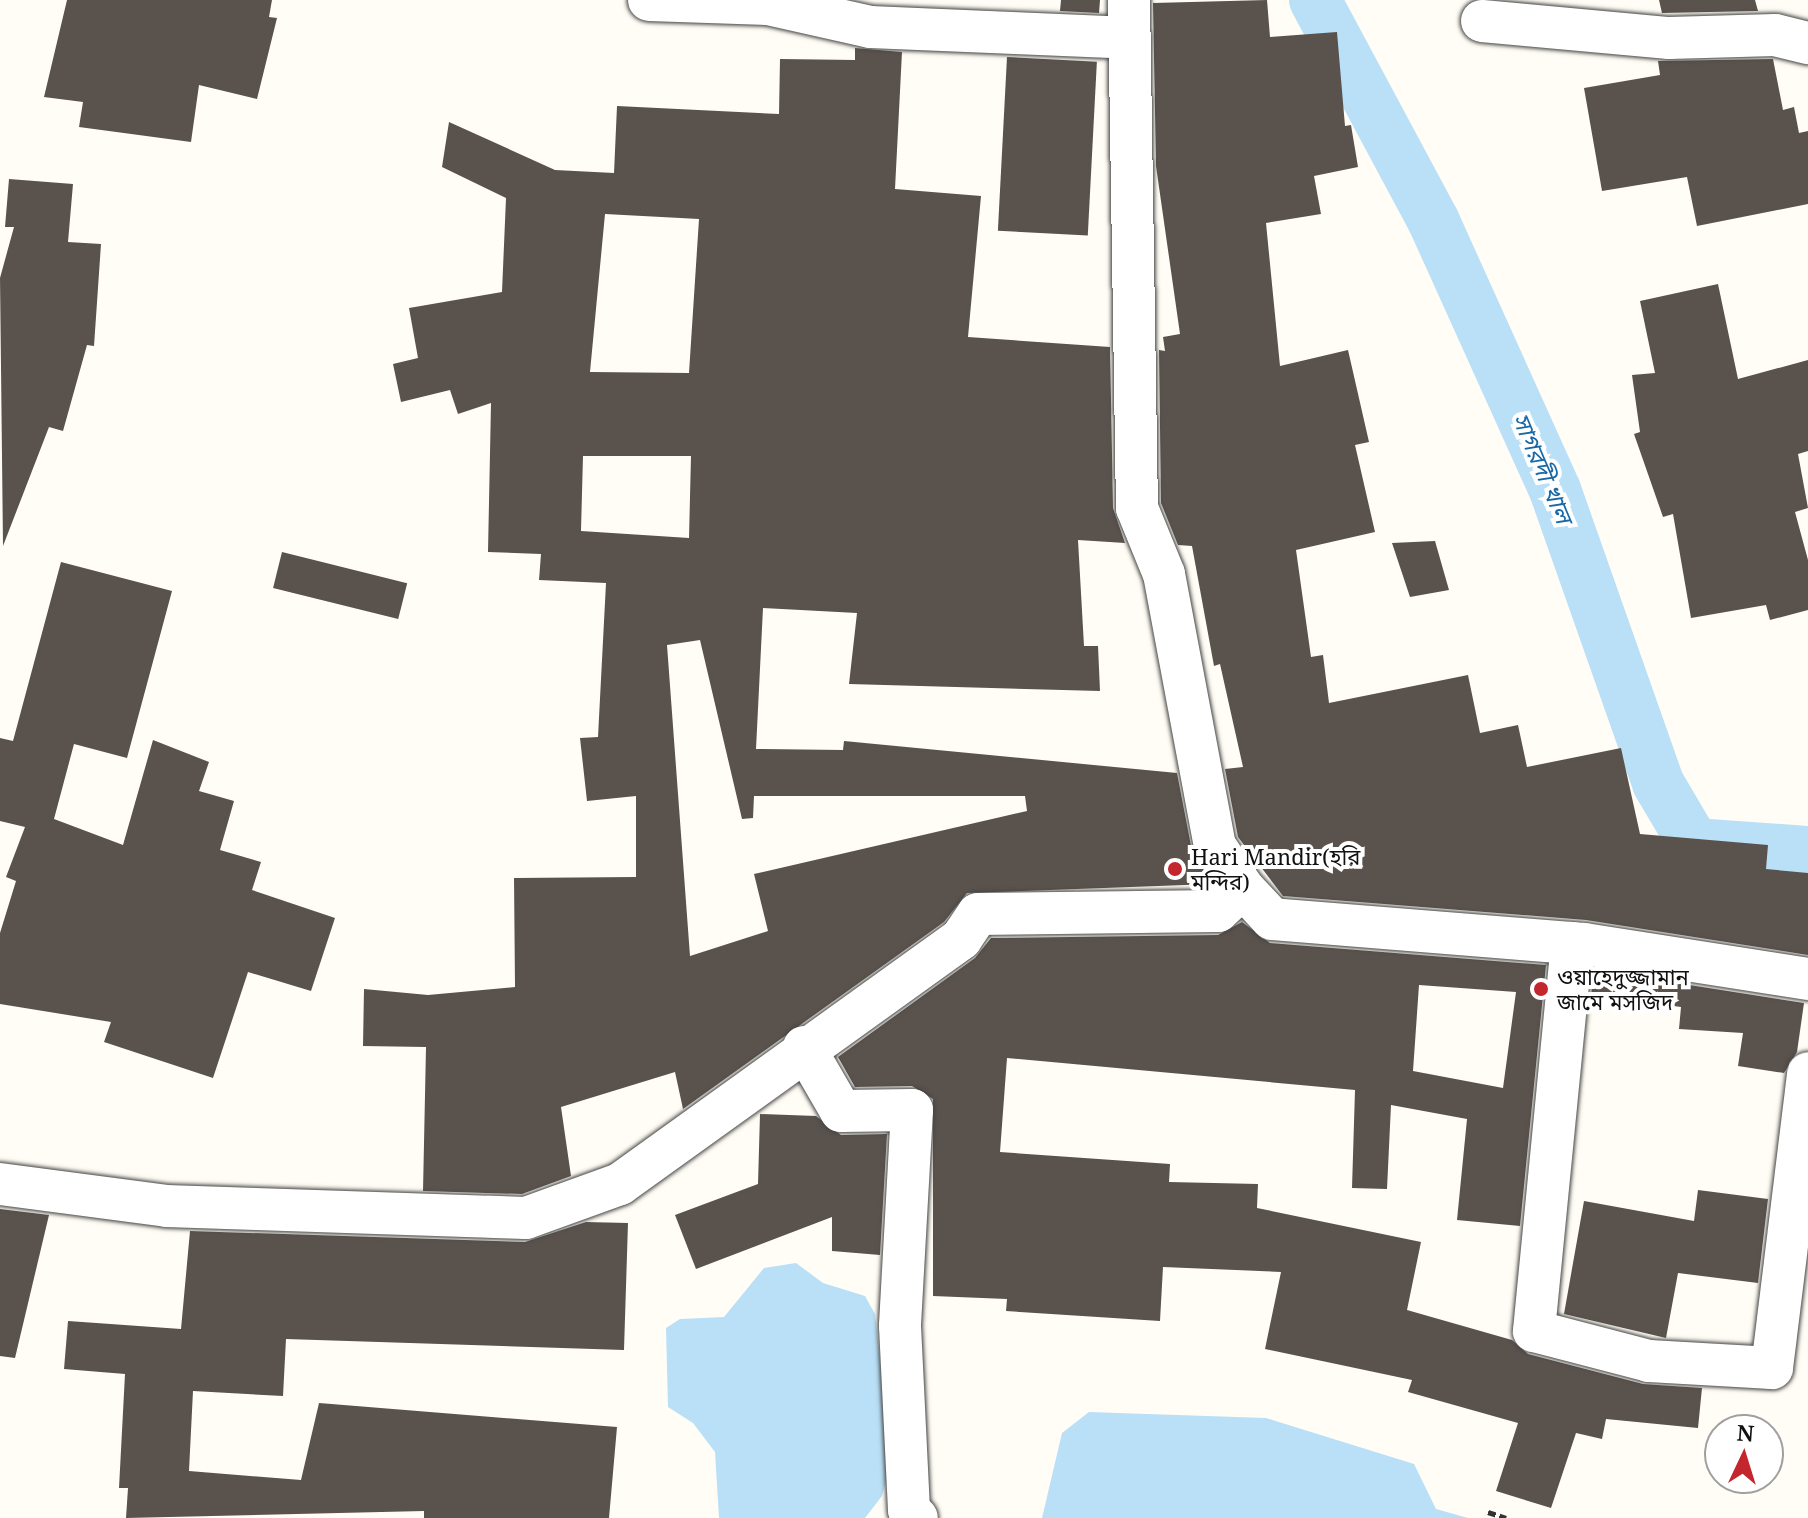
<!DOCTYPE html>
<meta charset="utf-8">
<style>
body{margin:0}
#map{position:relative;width:1808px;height:1518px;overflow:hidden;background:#fffdf5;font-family:"Noto Serif","Noto Sans Bengali",serif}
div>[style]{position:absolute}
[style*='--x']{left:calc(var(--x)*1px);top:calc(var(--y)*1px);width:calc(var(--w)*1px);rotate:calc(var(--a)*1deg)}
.water>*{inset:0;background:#b9e0f7}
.canal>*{height:52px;margin:-26px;padding:0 26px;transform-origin:26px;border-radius:26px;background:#b9e0f7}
.building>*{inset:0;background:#5a524d;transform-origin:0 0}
.path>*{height:5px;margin-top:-2.5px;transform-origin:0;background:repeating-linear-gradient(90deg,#333 0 8px,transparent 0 12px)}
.roads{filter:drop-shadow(0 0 2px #444) drop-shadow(0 0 2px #444)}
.minor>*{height:42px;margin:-21px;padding:0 21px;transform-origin:21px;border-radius:21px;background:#fff}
.dots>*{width:22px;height:22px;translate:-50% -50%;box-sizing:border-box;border:4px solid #fff;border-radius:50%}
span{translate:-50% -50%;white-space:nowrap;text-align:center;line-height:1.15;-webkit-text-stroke:8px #fff;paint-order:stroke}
.poi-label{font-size:22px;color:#111}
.left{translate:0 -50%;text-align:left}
.water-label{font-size:24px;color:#1768a6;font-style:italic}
.north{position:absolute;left:1704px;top:1414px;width:80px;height:80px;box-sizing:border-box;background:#fff;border:2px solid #a0a0a0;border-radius:50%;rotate:4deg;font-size:22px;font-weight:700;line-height:32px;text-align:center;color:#111}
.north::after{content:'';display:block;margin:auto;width:28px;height:36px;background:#c4262e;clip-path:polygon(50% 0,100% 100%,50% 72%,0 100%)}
</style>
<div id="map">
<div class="water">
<i style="clip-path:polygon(796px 1263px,823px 1283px,865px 1296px,875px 1314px,891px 1463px,882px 1496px,865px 1518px,719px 1518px,715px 1452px,693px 1423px,668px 1407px,666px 1328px,680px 1319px,724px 1317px,764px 1268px)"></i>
<i style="clip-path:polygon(1089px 1412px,1266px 1418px,1414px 1464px,1436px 1509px,1468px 1518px,1042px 1518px,1062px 1433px)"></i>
</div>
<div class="canal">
<i style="--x:1315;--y:0;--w:252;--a:61.8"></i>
<i style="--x:1434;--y:222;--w:294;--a:65.7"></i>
<i style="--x:1555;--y:490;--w:311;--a:70.6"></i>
<i style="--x:1658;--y:783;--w:71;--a:59.5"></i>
<i style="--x:1694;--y:844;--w:114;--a:4"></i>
</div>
<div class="building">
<i style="clip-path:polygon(67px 0,272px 0,269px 17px,277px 18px,257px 99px,199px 85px,191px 142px,79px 127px,83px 102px,44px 97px)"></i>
<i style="clip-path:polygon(1061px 0,1100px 0,1099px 13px,1060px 11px)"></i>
<i style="clip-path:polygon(1267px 0,1270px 37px,1337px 32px,1345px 126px,1351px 125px,1358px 167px,1314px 176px,1321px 214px,1266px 223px,1280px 366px,1348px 350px,1369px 442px,1355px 445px,1375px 532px,1296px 550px,1311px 657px,1323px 655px,1329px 703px,1468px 675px,1480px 733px,1518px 725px,1527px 767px,1621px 748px,1640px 834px,1768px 845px,1766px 869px,1808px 873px,1808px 955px,1586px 920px,1283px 896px,1238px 837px,1225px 769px,1243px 767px,1220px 664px,1214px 666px,1192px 546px,1178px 545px,1161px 503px,1159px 350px,1165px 351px,1163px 337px,1180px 334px,1156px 166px,1153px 3px)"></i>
<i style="clip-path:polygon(1659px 0,1755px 0,1758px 11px,1662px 13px)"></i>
<i style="clip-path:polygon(evenodd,855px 48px,902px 52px,895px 189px,981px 196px,968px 337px,1110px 347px,1113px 508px,1125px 543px,1078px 540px,1084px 646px,1098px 646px,1100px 691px,849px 684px,857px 613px,763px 608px,756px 749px,843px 750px,844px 741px,1177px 773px,1192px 851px,1212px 884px,967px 893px,944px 922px,683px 1109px,675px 1072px,561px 1107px,571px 1176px,522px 1194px,423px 1191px,426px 1047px,363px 1046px,364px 989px,428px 995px,515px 987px,514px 878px,636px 877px,636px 796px,587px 801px,580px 738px,598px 737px,606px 583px,539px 580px,541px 554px,488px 552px,491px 403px,458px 414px,450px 390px,401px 402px,393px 364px,418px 358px,409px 308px,502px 292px,506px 198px,442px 167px,449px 122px,555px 170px,614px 173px,617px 106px,779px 114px,780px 59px,855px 60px,855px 48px,605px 214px,699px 219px,689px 373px,590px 372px,605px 214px,855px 48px,583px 456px,691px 456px,689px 538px,581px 531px,583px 456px,855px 48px,700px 640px,742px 819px,753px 818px,754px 796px,1025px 796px,1027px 811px,754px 874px,768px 931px,690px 956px,667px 645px,700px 640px)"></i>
<i style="left:1007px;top:57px;width:90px;height:174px;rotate:3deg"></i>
<i style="clip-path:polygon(1773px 59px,1783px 110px,1794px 107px,1799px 133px,1808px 131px,1808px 204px,1697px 226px,1687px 177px,1602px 191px,1584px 88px,1660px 75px,1658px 61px)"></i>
<i style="clip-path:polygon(9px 179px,73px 184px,68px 242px,101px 244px,94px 346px,87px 345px,63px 431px,49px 427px,3px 546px,0 278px,14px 227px,5px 227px)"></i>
<i style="clip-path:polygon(1718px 284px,1738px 379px,1808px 360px,1808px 451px,1798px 454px,1808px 508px,1795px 512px,1808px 560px,1808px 610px,1770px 620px,1766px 605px,1691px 618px,1673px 514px,1663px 517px,1634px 434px,1640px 432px,1632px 375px,1655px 373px,1640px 301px)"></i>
<i style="clip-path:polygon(1435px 541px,1449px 590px,1410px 597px,1392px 543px)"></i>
<i style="left:282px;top:552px;width:129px;height:37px;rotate:14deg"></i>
<i style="clip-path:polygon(61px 562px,172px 591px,127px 758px,74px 744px,54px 819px,123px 845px,153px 740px,209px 762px,199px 791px,234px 801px,220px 850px,261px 862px,252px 890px,335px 918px,311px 991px,248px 972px,213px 1078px,104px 1042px,111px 1022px,0 1004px,0 933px,16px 881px,6px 877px,25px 827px,0 821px,0 738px,13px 741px)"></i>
<i style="clip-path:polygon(evenodd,1242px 922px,1270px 943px,1546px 965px,1520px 1226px,1457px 1220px,1467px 1119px,1391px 1105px,1387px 1189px,1352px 1188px,1355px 1090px,1007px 1058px,1000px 1152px,1170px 1164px,1169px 1182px,1258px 1184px,1257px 1208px,1421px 1242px,1407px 1310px,1512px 1340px,1528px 1354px,1643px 1384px,1702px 1388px,1698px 1428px,1606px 1419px,1602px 1439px,1576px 1433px,1551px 1508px,1496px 1491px,1518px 1423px,1408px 1392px,1412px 1380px,1265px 1349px,1281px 1272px,1163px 1267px,1160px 1321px,1006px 1311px,1007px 1299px,933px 1296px,933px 1099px,912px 1086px,855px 1087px,838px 1057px,975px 958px,991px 938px,1218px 935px,1242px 922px,1419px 985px,1516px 992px,1503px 1088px,1413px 1071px,1419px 985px)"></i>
<i style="clip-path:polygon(1594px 970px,1804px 1003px,1797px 1052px,1784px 1073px,1738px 1066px,1743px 1033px,1679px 1029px,1681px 1007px,1591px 995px)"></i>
<i style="clip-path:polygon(760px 1114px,816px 1116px,841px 1135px,887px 1134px,880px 1255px,832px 1251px,832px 1217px,696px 1269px,675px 1215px,758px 1184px)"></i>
<i style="clip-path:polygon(1698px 1190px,1768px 1199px,1758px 1283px,1678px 1273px,1666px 1338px,1564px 1314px,1584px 1201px,1694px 1221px)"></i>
<i style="clip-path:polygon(0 1209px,49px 1215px,15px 1358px,0 1356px)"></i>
<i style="clip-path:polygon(586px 1222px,628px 1223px,624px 1350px,286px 1339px,283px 1396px,193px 1391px,189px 1471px,301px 1480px,319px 1403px,617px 1427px,609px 1518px,424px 1518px,424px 1511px,126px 1518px,128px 1488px,119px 1488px,125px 1374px,64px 1369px,68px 1321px,181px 1329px,190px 1231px,525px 1242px)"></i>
</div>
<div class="path">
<i style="--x:1488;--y:1512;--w:19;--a:18"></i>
</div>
<div class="roads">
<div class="minor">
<i style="--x:649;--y:0;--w:119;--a:1.9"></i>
<i style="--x:768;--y:4;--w:105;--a:12.7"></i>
<i style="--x:870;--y:27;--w:260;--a:2.4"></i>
<i style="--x:1129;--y:0;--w:508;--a:89.1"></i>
<i style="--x:1137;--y:508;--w:71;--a:67.8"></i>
<i style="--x:1164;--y:574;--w:277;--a:79.4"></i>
<i style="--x:1215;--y:846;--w:50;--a:56.3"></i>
<i style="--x:1243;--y:888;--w:42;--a:46.9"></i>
<i style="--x:1272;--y:919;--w:313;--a:4.6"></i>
<i style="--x:1584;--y:944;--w:227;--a:8.9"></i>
<i style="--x:1482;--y:21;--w:188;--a:5.2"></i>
<i style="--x:1669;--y:38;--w:106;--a:-1.6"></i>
<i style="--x:1775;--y:35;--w:34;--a:14"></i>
<i style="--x:1572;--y:943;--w:390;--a:95.6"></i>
<i style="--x:1534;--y:1331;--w:119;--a:14.6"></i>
<i style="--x:1649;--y:1361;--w:123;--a:3.3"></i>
<i style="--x:1772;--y:1368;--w:297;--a:-83"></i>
<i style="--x:804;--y:1047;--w:74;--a:60"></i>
<i style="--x:841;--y:1111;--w:71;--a:-0.8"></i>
<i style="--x:912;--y:1110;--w:216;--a:93.2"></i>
<i style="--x:900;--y:1326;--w:184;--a:87.2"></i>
<i style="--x:909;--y:1510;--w:11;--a:45"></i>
<i style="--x:0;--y:1184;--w:167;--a:7.5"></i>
<i style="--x:166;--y:1206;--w:360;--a:1.9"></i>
<i style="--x:526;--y:1218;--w:100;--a:-19.9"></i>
<i style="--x:620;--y:1184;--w:420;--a:-35.7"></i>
<i style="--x:961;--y:939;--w:30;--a:-56"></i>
<i style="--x:978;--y:914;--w:240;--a:-0.7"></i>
<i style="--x:1218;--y:911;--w:34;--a:-43"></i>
</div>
</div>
<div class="dots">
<i style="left:1175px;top:869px;background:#c4262e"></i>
<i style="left:1541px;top:989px;background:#c4262e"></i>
</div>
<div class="poi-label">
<span class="left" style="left:1191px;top:869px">Hari Mandir(হরি<br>মন্দির)</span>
<span class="left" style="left:1557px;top:989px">ওয়াহেদুজ্জামান<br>জামে মসজিদ</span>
</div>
<div class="water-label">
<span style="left:1543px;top:468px;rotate:67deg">সাগরদী খাল</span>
</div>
<div class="north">N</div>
</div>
